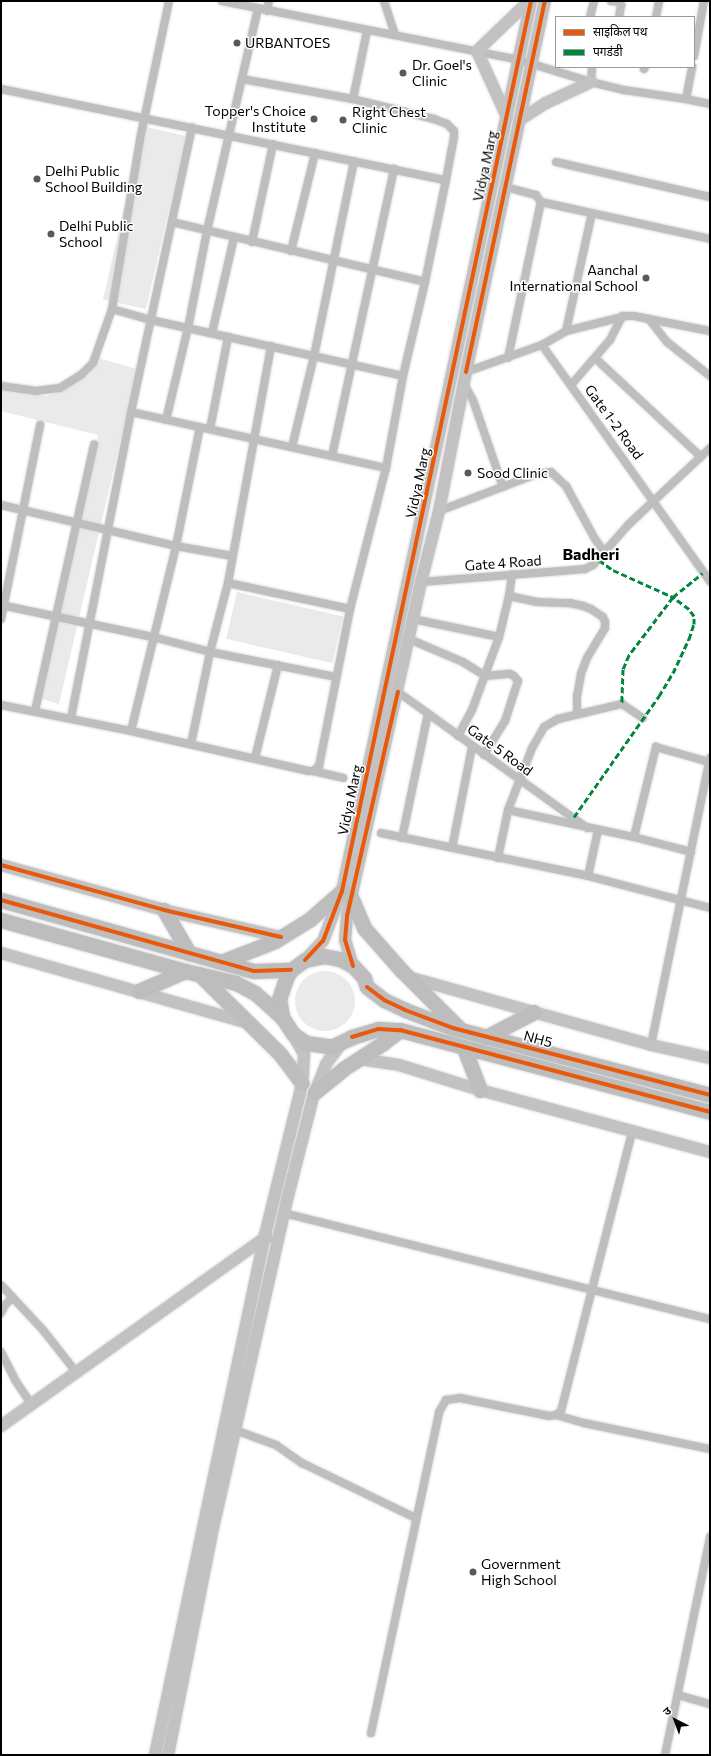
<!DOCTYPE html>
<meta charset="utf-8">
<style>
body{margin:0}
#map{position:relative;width:711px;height:1756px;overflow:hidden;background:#fff;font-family:Commissioner,"Noto Sans Devanagari",sans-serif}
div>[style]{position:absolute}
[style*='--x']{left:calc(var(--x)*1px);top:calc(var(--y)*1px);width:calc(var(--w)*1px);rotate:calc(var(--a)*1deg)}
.green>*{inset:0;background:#eaeaea;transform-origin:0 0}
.round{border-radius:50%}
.roads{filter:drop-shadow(0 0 1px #dbdbdb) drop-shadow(0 0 1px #dbdbdb)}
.street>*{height:8px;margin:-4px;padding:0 4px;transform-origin:4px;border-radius:4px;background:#bebebe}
.secondary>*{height:12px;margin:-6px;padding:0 6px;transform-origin:6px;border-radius:6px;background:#c2c2c2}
.highway>*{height:15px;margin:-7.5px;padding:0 7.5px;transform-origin:7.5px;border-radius:7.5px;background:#bdbdbd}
.quiet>*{height:3px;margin-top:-1.5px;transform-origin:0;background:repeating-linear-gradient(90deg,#00873e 0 6px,transparent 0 9px)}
.cycleway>*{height:4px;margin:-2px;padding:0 2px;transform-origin:2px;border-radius:2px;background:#e8590c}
.dots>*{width:11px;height:11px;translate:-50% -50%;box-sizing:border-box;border:2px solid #fff;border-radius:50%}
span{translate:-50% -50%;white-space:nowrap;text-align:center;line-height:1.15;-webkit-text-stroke:3px #fff;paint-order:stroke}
.poi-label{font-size:14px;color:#000}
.left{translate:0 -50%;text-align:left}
.right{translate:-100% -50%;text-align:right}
.street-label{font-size:14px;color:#000}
.quarter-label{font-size:16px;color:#000;font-weight:700}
.frame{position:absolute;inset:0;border:2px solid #000;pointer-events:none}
.legend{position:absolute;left:555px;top:16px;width:140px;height:52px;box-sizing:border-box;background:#fff;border:1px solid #999;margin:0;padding:5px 7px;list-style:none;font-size:12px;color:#000}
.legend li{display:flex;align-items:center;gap:8px;height:20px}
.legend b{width:20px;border:1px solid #999}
.north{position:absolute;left:655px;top:1700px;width:40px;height:40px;-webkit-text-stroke:3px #fff;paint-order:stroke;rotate:318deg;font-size:11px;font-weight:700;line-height:16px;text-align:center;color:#000}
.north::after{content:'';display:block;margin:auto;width:14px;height:18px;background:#000;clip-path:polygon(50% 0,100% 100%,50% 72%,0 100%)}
</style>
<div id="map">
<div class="green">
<i style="left:143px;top:126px;width:44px;height:178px;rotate:13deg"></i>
<i style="clip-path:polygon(95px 357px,137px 369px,59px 704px,41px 699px,98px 435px,1px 411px,1px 389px,47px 396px,67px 388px)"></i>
<i style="left:237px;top:592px;width:109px;height:48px;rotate:13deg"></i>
<i class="round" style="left:295px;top:971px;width:60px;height:60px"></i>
</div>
<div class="roads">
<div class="street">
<i style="--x:222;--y:1;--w:303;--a:11.2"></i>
<i style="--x:519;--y:60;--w:75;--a:17"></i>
<i style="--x:591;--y:82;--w:34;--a:14"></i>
<i style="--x:624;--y:90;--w:63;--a:8.3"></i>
<i style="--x:686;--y:99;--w:25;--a:12"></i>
<i style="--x:384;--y:1;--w:36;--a:72"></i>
<i style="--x:611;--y:1;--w:8;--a:7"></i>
<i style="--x:619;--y:2;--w:4;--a:56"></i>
<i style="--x:621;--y:5;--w:12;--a:99"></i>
<i style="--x:267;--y:11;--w:10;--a:-79"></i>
<i style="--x:590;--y:17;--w:16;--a:-76"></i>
<i style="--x:656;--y:17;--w:16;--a:-79"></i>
<i style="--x:694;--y:56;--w:56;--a:-79.7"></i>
<i style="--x:644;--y:69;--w:2;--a:-63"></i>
<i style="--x:591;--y:82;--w:15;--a:-86"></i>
<i style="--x:1;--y:89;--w:454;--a:11.6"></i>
<i style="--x:446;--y:180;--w:44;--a:-79.5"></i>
<i style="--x:454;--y:137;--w:6;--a:-90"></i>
<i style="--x:454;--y:131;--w:10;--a:-135"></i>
<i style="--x:447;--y:124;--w:14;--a:-159"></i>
<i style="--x:434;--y:119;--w:83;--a:-166.1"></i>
<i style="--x:353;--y:99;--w:113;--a:-169.8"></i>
<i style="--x:353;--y:99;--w:69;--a:-78.4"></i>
<i style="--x:686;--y:99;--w:33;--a:-79"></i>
<i style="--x:556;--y:162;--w:158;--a:12.8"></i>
<i style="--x:506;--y:187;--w:31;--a:15"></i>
<i style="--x:536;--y:195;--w:9;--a:54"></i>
<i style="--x:541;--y:202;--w:173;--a:12.3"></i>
<i style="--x:172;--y:222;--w:260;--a:13.3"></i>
<i style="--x:252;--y:242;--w:100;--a:-77.9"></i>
<i style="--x:291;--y:251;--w:101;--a:-76.2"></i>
<i style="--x:112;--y:309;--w:41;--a:15.8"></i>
<i style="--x:151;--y:320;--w:258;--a:12.5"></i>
<i style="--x:649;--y:319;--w:29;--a:52"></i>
<i style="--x:667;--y:342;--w:55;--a:38.3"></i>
<i style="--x:566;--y:331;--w:121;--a:-77.6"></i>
<i style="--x:212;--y:333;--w:98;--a:-77"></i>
<i style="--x:542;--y:345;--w:28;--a:-30"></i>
<i style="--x:566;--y:331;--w:62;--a:-14"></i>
<i style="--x:626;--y:316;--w:8;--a:0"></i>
<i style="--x:634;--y:316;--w:77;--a:11.2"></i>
<i style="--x:508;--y:358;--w:159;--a:-78.1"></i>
<i style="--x:595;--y:358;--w:145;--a:43"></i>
<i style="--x:466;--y:372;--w:81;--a:-19.6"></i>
<i style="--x:542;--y:345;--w:290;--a:54.6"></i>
<i style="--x:464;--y:384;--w:18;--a:61"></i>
<i style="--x:473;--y:400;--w:92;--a:71"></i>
<i style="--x:571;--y:385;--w:60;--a:-49.1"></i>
<i style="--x:610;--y:340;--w:27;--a:-63"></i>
<i style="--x:1;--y:386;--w:34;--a:8"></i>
<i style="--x:35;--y:391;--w:25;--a:-7"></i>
<i style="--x:60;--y:388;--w:25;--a:-32"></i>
<i style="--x:81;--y:375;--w:17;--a:-45"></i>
<i style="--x:93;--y:363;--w:57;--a:-70.6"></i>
<i style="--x:112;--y:309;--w:172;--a:-80.6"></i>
<i style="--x:140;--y:139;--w:141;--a:-78.1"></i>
<i style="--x:131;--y:412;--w:261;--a:12.4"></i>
<i style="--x:166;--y:420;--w:95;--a:-76.6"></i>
<i style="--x:188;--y:328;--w:99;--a:-78.9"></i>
<i style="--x:207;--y:231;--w:228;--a:-77.1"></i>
<i style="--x:210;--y:429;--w:94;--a:-78.9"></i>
<i style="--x:292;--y:447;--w:94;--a:-76.4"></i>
<i style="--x:314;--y:356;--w:199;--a:-78.4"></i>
<i style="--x:332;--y:456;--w:294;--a:-77.8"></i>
<i style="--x:1;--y:505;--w:180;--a:13.2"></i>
<i style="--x:176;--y:546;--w:57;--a:10.1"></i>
<i style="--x:439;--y:511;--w:102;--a:-20.8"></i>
<i style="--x:534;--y:475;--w:17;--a:-10"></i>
<i style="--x:551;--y:472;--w:21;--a:43"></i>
<i style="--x:566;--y:486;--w:60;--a:61.3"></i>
<i style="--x:595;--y:539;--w:17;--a:54"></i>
<i style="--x:421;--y:582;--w:140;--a:-4.5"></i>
<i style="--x:561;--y:571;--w:24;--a:-5"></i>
<i style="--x:585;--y:569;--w:9;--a:-27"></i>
<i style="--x:593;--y:565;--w:53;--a:-48.8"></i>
<i style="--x:628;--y:525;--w:112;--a:-43.2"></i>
<i style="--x:228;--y:583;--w:125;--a:12"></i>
<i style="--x:509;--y:596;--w:29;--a:12"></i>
<i style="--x:537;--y:602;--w:33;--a:2"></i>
<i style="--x:570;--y:603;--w:13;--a:13"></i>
<i style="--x:583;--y:606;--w:9;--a:21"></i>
<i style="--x:591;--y:609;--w:14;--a:34"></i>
<i style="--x:603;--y:617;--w:5;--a:68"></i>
<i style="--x:605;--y:622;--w:6;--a:90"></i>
<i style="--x:605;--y:628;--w:35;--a:121"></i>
<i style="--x:587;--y:658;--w:17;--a:111"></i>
<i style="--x:581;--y:674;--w:22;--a:100"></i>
<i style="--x:577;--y:696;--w:18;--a:90"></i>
<i style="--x:1;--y:605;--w:155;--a:11.9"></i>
<i style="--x:153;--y:637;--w:59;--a:14.7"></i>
<i style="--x:210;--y:652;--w:128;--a:11.2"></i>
<i style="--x:1;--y:619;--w:198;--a:-78.6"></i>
<i style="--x:413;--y:619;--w:88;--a:11.8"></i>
<i style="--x:409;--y:639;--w:59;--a:23.1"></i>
<i style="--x:463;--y:662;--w:26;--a:32"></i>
<i style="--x:485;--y:676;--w:25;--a:-5"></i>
<i style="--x:510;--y:674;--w:4;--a:27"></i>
<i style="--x:514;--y:676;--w:6;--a:51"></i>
<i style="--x:518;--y:681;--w:42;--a:108"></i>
<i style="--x:505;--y:721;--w:40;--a:122"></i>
<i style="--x:398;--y:692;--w:233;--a:35.7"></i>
<i style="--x:1;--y:705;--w:133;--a:11.3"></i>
<i style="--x:131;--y:731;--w:182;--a:12.7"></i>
<i style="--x:309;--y:771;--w:4;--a:0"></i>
<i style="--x:313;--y:771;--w:8;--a:-40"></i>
<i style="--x:319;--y:766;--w:160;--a:-78.8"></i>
<i style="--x:350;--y:609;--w:146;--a:-75.7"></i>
<i style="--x:386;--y:468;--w:94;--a:-79.5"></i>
<i style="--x:403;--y:376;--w:97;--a:-76.8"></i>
<i style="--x:425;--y:282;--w:104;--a:-78.4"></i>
<i style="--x:35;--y:711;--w:273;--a:-77.5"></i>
<i style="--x:71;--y:718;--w:312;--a:-78.9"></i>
<i style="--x:131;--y:412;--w:291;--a:-77.9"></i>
<i style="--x:131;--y:731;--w:190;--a:-76.3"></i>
<i style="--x:176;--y:546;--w:121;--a:-78.6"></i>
<i style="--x:458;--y:736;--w:30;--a:-62"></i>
<i style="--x:472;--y:710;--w:78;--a:-69.7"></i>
<i style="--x:499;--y:637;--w:42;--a:-76.3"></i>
<i style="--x:509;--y:596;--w:22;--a:-82"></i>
<i style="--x:191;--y:744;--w:94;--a:-78.3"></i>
<i style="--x:210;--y:652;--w:71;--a:-75.4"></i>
<i style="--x:228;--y:583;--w:241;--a:-79.7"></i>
<i style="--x:255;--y:758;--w:96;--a:-76.1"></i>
<i style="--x:313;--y:771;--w:31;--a:13"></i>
<i style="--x:508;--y:810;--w:129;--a:12.1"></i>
<i style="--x:634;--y:837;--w:59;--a:14.7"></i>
<i style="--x:381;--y:833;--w:211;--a:11.7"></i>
<i style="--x:588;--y:876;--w:126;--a:14.7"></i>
<i style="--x:634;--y:837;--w:93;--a:-76.3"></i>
<i style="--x:656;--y:747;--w:55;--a:15.8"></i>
<i style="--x:402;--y:838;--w:127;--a:-78.2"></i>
<i style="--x:452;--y:848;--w:103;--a:-78.8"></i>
<i style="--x:498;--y:858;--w:49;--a:-78.2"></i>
<i style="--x:508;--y:810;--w:66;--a:-68.8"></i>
<i style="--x:532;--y:748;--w:24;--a:-60"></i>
<i style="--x:544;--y:727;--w:16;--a:-30"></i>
<i style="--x:558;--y:719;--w:66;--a:-13.2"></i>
<i style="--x:622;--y:704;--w:25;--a:34"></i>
<i style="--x:588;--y:876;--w:47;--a:-77.7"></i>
<i style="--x:651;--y:1045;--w:293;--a:-78.4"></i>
<i style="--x:284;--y:1213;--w:439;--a:14"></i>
<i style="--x:1;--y:1285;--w:62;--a:47"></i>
<i style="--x:43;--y:1330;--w:53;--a:51.8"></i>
<i style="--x:1;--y:1313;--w:9;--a:-63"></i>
<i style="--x:5;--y:1305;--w:11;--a:-45"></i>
<i style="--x:1;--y:1352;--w:31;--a:63"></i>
<i style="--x:15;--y:1380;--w:29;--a:56"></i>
<i style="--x:556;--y:1415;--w:29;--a:16"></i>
<i style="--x:584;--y:1423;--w:129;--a:11.7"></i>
<i style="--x:235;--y:1430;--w:44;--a:20.1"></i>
<i style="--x:276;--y:1445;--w:32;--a:35"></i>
<i style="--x:302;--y:1463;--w:127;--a:25.8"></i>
<i style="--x:678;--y:1695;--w:33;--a:16"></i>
<i style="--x:371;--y:1733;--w:328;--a:-78"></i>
<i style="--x:439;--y:1412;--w:14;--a:-60"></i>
<i style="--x:446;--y:1400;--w:14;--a:-8"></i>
<i style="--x:460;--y:1398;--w:91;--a:11.4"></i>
<i style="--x:549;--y:1416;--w:7;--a:-8"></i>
<i style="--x:556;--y:1415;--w:6;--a:-39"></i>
<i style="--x:561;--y:1411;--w:288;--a:-75.7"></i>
<i style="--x:665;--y:1755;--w:223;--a:-78.3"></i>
</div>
<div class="secondary">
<i style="--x:507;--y:117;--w:72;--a:-114.4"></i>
<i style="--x:477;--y:51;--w:72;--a:-43.9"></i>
<i style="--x:521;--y:119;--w:30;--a:-33"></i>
<i style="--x:546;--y:103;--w:50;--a:-25"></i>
<i style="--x:1;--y:865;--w:169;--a:15.4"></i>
<i style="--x:164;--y:910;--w:120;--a:13"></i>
<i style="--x:1;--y:953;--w:257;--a:15.8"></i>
<i style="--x:305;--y:960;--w:26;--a:-47"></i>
<i style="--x:323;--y:941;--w:53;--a:-69.2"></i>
<i style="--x:342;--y:891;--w:910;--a:-78.01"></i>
<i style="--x:353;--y:966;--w:27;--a:-107"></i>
<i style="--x:345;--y:940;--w:24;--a:-85"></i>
<i style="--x:347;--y:916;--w:342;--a:-77.5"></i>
<i style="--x:421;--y:582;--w:73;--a:-75.8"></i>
<i style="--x:439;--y:511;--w:142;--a:-79"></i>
<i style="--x:466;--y:372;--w:379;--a:-78"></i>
<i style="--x:408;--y:977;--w:252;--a:15.6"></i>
<i style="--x:651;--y:1045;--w:60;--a:12.4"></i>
<i style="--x:359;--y:1059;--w:40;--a:8.5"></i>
<i style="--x:399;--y:1065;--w:85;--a:17.2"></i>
<i style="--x:480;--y:1090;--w:238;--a:15.1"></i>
<i style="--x:1;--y:1426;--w:324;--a:-35.5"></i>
<i style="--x:265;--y:1238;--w:2;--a:0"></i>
<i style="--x:155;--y:1755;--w:532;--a:-78.06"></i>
<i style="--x:265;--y:1235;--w:146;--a:-76.2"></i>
<i style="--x:300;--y:1093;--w:19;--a:-81"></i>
<i style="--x:303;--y:1074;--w:20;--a:-87"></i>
<i style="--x:304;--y:1054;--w:22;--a:-120"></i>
<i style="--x:168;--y:1755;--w:222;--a:-78.8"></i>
<i style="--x:211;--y:1537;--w:350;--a:-77.3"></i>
<i style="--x:288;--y:1196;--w:102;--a:-75.8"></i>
<i style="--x:313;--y:1097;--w:35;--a:-68"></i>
<i style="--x:326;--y:1064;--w:26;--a:-53"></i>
</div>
<div class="highway">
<i style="--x:351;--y:897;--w:34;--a:67"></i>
<i style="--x:364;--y:928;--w:57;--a:48.5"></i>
<i style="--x:402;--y:971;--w:81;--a:45"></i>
<i style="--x:1;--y:900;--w:263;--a:15.7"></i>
<i style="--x:254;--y:971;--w:37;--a:-2"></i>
<i style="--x:164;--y:910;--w:50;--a:59.8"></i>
<i style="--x:1;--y:920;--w:191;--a:15.5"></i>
<i style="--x:185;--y:971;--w:52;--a:13.2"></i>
<i style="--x:236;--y:983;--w:21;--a:28"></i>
<i style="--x:255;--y:993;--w:36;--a:42"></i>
<i style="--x:282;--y:1017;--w:20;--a:57"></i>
<i style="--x:293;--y:1034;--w:16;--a:35"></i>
<i style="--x:306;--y:1043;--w:21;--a:8"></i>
<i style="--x:327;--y:1046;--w:6;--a:0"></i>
<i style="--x:333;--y:1046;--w:21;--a:-25"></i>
<i style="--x:352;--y:1037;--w:27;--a:-17"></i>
<i style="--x:378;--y:1029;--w:22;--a:3"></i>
<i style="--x:400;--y:1030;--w:321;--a:14.8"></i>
<i style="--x:221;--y:962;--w:58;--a:-21.3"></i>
<i style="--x:275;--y:941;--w:40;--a:-32"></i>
<i style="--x:309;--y:920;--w:44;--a:-41.3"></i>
<i style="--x:199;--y:974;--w:114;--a:44.6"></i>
<i style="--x:280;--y:1054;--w:36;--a:53"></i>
<i style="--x:139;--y:991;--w:50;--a:-23.5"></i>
<i style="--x:282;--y:1017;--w:18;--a:-99"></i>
<i style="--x:279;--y:999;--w:24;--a:-71"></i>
<i style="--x:287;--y:976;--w:7;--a:-56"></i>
<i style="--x:291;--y:970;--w:17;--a:-36"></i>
<i style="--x:305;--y:960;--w:19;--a:-12"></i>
<i style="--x:324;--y:956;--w:16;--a:11"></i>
<i style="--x:340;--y:959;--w:15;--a:28"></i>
<i style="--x:353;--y:966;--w:16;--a:47"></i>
<i style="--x:364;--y:978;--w:9;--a:72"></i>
<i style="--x:367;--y:987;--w:21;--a:37"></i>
<i style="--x:384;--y:1000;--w:23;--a:25"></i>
<i style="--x:405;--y:1010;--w:51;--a:20.6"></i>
<i style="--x:453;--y:1028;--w:266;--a:14.6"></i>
<i style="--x:486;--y:1037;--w:54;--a:-27.5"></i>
<i style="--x:464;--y:1048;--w:45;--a:69.1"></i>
<i style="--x:315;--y:1092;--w:36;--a:-39"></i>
<i style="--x:343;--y:1069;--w:48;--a:-33"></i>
<i style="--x:383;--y:1043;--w:21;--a:-37"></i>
</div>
</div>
<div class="quiet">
<i style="--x:599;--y:560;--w:17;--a:36"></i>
<i style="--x:613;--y:570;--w:66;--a:24.2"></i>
<i style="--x:673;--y:597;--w:38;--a:-39"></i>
<i style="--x:574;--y:817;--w:148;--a:-54.9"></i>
<i style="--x:659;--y:696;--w:27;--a:-59"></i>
<i style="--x:673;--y:673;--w:38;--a:-65"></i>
<i style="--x:689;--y:639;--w:16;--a:-72"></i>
<i style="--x:694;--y:624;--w:8;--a:-90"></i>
<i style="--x:694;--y:616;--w:9;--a:-126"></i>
<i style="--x:689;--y:609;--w:20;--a:-143"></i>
<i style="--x:673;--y:597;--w:73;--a:127.2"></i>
<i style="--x:629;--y:655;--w:15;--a:113"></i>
<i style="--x:623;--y:669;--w:35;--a:92"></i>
</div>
<div class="cycleway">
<i style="--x:466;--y:372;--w:379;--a:-78"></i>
<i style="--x:1;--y:865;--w:169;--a:15.4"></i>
<i style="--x:164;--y:910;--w:120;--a:13"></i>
<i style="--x:1;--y:900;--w:263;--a:15.7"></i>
<i style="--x:254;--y:971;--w:37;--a:-2"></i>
<i style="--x:305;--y:960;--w:26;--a:-47"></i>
<i style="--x:323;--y:941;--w:53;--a:-69.2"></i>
<i style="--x:342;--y:891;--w:910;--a:-78.01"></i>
<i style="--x:353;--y:966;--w:27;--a:-107"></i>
<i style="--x:345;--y:940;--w:24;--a:-85"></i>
<i style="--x:347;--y:916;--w:230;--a:-77.2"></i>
<i style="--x:367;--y:987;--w:21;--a:37"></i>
<i style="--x:384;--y:1000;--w:23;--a:25"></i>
<i style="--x:405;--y:1010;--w:51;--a:20.6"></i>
<i style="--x:453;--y:1028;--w:266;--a:14.6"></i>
<i style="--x:352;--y:1037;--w:27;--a:-17"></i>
<i style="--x:378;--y:1029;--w:22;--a:3"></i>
<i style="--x:400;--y:1030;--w:321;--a:14.8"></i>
</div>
<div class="dots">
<i style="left:237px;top:43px;background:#595959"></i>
<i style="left:403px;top:73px;background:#595959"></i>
<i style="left:314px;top:119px;background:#595959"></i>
<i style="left:343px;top:120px;background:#595959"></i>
<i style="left:37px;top:179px;background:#595959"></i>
<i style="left:51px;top:234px;background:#595959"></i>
<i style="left:646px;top:278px;background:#595959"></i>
<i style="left:468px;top:473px;background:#595959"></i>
<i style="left:473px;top:1572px;background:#595959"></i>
</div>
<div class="poi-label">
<span class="left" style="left:245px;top:43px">URBANTOES</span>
<span class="left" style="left:412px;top:73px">Dr. Goel's<br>Clinic</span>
<span class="right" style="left:306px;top:119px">Topper's Choice<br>Institute</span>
<span class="left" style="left:352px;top:120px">Right Chest<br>Clinic</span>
<span class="left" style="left:45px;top:179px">Delhi Public<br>School Building</span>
<span class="left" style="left:59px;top:234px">Delhi Public<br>School</span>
<span class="right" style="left:638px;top:278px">Aanchal<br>International School</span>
<span class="left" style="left:477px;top:473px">Sood Clinic</span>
<span class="left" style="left:481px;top:1572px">Government<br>High School</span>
</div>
<div class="street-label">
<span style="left:485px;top:166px;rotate:-78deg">Vidya Marg</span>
<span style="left:614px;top:422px;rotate:54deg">Gate 1-2 Road</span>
<span style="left:418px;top:483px;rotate:-78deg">Vidya Marg</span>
<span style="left:503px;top:563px;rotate:-4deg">Gate 4 Road</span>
<span style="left:500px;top:750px;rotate:36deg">Gate 5 Road</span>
<span style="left:350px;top:800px;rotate:-78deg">Vidya Marg</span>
<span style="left:538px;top:1039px;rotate:15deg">NH5</span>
</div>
<div class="quarter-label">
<span style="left:591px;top:554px">Badheri</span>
</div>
<div class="frame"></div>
<ul class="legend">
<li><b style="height:5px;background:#e8590c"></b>साइकिल पथ</li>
<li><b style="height:5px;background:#00873e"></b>पगडंडी</li>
</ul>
<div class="north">उ</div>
</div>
